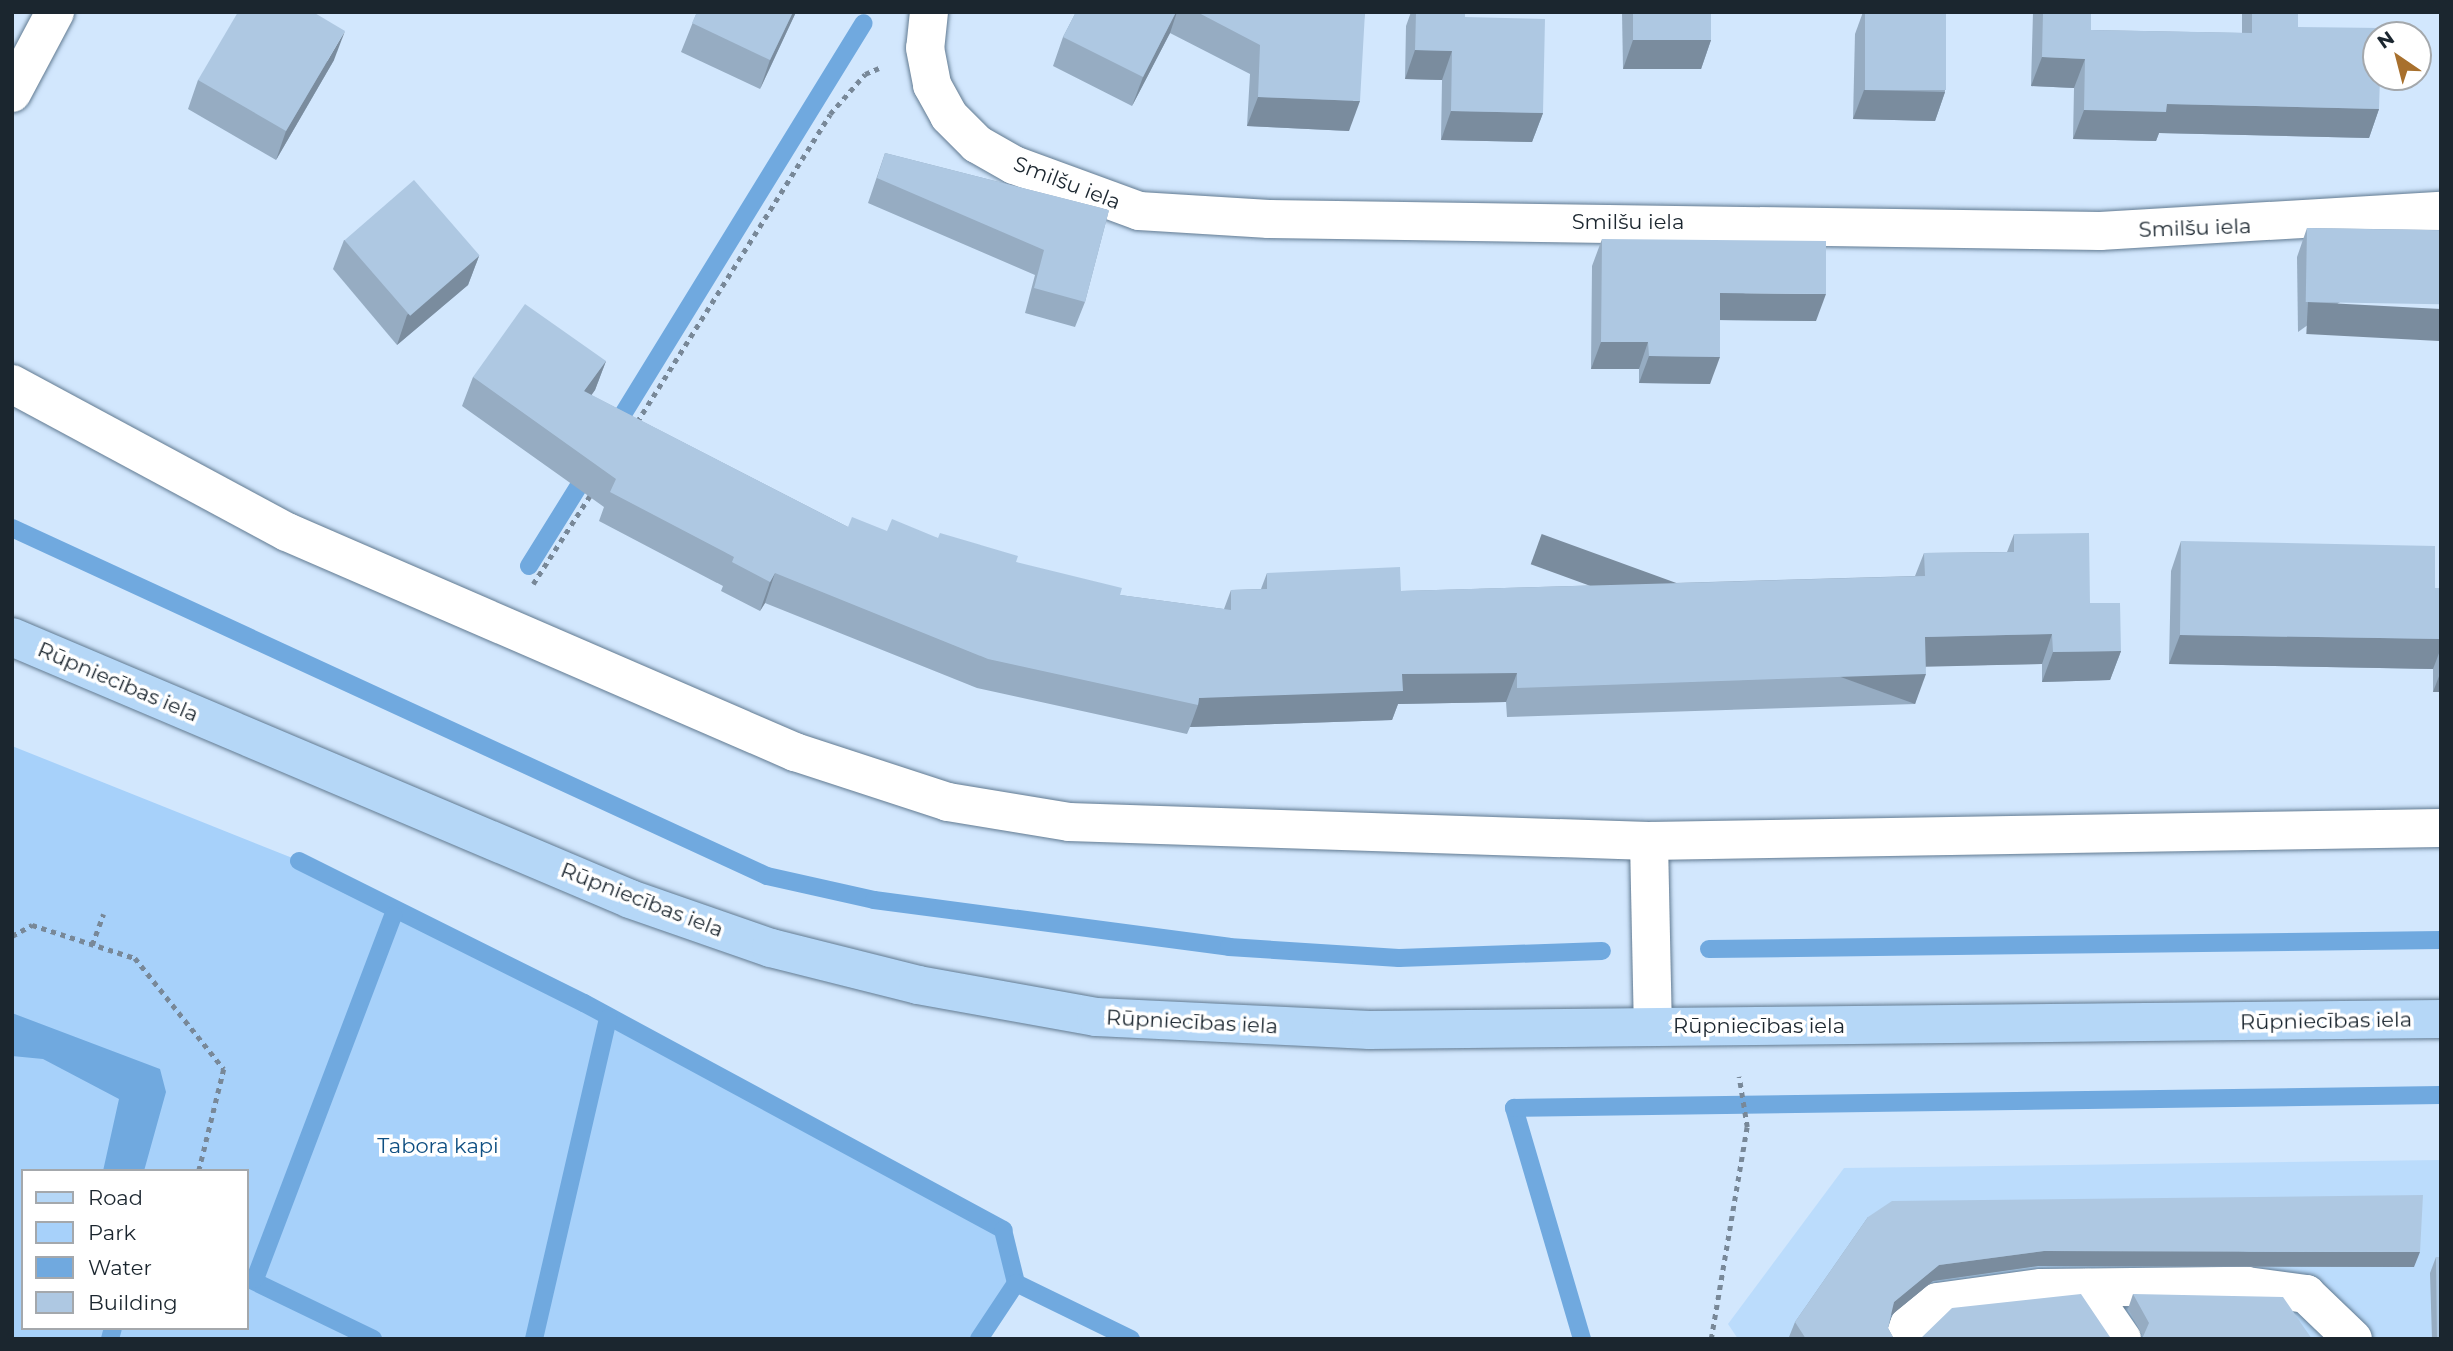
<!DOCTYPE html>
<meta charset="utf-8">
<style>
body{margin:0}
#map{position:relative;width:2453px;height:1351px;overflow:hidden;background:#d2e7fd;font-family:Montserrat,sans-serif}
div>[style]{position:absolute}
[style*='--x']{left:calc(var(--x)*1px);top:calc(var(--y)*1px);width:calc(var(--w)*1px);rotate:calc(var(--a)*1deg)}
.built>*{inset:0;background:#bbdcfc}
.green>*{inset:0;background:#a7d1fa}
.water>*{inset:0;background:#70a9df}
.stream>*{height:18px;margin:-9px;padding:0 9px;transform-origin:9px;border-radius:9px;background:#70a9df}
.path>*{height:4.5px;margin-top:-2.25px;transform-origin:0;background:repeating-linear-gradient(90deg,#788898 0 5px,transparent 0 10px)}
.roads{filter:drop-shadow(0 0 2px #617a91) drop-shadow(0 0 2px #617a91)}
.minor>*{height:38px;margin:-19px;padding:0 19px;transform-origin:19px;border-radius:19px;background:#fff}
.major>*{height:38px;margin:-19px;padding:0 19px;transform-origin:19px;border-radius:19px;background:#b5d7f7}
.wall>*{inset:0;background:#96acc2}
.shaded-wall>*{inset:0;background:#7a8c9e;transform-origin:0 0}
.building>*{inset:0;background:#aec8e2;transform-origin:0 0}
span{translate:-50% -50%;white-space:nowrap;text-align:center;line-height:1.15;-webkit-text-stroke:7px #fff;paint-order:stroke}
.street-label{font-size:21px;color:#1b262f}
.park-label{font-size:21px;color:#0f4f82}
.frame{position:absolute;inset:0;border:14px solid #1b262f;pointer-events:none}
.legend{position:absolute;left:21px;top:1169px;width:228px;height:161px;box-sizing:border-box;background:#fff;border:2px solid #a4a8ac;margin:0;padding:9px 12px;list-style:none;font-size:21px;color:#1b262f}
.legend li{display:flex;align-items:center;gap:14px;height:35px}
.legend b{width:35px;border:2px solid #a4a8ac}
.north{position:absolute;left:2362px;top:21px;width:70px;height:70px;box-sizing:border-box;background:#fff;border:2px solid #a4a8ac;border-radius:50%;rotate:325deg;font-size:19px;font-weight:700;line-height:28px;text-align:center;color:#1b262f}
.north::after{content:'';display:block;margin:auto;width:24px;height:32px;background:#a8702d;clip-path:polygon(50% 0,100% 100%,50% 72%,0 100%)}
</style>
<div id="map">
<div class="built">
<i style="clip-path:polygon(2441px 1160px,2441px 1339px,1738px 1339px,1728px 1324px,1844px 1168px)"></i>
</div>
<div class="green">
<i style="clip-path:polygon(evenodd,12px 746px,300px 861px,584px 1003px,1003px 1230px,1016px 1283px,979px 1339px,12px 1339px,12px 746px,23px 1171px,247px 1171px,247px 1328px,23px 1328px,23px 1171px)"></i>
</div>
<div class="water">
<i style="clip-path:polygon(12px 1013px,160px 1069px,166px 1092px,144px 1171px,103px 1171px,119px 1099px,43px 1059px,12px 1056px)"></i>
</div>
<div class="stream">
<i style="--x:612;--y:432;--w:480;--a:-58.4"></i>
<i style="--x:12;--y:528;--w:831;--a:24.75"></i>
<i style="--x:767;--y:876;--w:110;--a:12.6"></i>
<i style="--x:874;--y:900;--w:358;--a:7.5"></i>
<i style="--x:1229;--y:947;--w:170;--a:3.7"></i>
<i style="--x:1399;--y:958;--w:203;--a:-2"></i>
<i style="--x:529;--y:566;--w:115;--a:-58.1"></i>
<i style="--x:299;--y:861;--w:318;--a:26.5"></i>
<i style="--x:584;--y:1003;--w:477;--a:28.4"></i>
<i style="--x:1003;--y:1230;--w:55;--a:76.2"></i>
<i style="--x:1709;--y:949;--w:732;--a:-0.7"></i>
<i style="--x:247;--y:1278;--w:140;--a:25.8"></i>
<i style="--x:255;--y:1279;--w:389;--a:-69.2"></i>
<i style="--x:110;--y:1339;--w:11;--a:-75"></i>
<i style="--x:534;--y:1339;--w:329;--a:-77"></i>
<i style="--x:979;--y:1339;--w:67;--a:-56.5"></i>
<i style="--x:1016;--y:1283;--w:128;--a:26"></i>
<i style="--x:1582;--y:1339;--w:241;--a:-106.4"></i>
<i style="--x:1514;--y:1108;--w:927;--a:-0.8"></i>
</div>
<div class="path">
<i style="--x:637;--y:422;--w:363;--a:-57.9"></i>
<i style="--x:830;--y:114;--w:53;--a:-48.8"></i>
<i style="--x:865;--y:74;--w:15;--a:-23"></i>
<i style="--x:533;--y:584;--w:107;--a:-57.2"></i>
<i style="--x:12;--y:936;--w:23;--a:-29"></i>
<i style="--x:32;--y:925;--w:108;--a:17.8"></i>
<i style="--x:135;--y:958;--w:142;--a:51.3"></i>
<i style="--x:224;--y:1069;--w:105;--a:103.8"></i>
<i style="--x:92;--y:945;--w:33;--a:-70"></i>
<i style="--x:1711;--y:1339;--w:215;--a:-80.4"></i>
<i style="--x:1747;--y:1127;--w:51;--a:-99.1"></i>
</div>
<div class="roads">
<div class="minor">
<i style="--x:929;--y:12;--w:36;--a:96"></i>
<i style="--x:925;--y:48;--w:38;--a:79"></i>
<i style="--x:932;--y:85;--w:35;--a:61"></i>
<i style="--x:949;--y:116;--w:40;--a:45"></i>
<i style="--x:977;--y:144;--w:43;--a:29.6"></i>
<i style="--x:1014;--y:165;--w:133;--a:20.2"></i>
<i style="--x:1139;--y:211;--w:130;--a:3.5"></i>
<i style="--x:1269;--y:219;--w:831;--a:0.83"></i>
<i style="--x:2100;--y:231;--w:342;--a:-3.4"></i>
<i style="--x:12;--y:93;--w:92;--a:-62"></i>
<i style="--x:12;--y:384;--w:312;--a:28.3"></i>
<i style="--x:287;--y:532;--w:554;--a:23.42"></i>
<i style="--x:795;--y:752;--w:161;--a:18.1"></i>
<i style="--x:948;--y:802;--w:123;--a:9.4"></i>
<i style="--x:1069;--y:822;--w:580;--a:1.88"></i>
<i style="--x:1649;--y:841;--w:792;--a:-0.94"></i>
<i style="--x:1649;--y:841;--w:185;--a:88.8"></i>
<i style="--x:2087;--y:1288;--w:62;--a:55.5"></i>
<i style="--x:1904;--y:1339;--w:15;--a:-70"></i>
<i style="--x:1909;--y:1325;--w:36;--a:-39"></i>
<i style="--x:1937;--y:1302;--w:105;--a:-7.7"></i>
<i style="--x:2041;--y:1288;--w:206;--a:-0.6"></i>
<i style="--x:2247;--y:1286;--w:60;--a:7.7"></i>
<i style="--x:2306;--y:1294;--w:65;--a:43.8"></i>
</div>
<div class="major">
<i style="--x:12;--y:637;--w:671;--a:22.97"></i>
<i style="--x:630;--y:899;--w:149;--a:19.2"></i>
<i style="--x:771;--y:948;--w:152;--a:14.1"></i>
<i style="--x:918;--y:985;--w:181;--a:10.2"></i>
<i style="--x:1096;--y:1017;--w:274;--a:2.7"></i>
<i style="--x:1370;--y:1030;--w:1071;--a:-0.59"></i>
</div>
</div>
<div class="wall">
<i style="clip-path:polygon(697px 12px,796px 12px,760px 89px,681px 52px)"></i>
<i style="clip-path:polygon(1076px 12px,1365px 12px,1349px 131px,1247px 126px,1250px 74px,1170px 33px,1132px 106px,1053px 66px,1063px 37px)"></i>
<i style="clip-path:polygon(1411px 12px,1465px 12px,1465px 17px,1543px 113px,1532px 142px,1441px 140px,1442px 80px,1405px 79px,1406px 26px)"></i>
<i style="clip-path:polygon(1622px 12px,1711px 12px,1711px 40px,1701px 69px,1623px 69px)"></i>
<i style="clip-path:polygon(1863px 12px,1946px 12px,1945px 92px,1935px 121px,1853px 119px,1855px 34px)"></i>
<i style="clip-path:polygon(2033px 12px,2091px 12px,2091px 30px,2242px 33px,2242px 12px,2298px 12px,2298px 27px,2379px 109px,2369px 138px,2159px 133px,2156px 141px,2073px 139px,2074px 88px,2031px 86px)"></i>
<i style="clip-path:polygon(334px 60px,276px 160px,188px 109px,198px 80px)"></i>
<i style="clip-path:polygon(885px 153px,1109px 210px,1085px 302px,1075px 327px,1025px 313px,1035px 275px,868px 203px)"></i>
<i style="clip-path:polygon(2307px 228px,2441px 230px,2298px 332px,2297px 257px)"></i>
<i style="clip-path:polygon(1602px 239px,1816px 321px,1720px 320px,1710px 384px,1639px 383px,1639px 369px,1591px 369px,1592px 266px)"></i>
<i style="clip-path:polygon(344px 240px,479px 256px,468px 285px,397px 345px,333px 269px)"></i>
<i style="clip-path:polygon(606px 361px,595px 390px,591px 395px,848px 527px,938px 538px,1120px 595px,1224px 609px,1231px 590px,1261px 589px,1267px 573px,1401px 591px,1915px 576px,1924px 553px,2007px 552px,2014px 534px,2090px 603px,2121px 651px,2110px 680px,2042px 682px,2042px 664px,1926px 666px,1915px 704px,1507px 717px,1506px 702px,1398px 704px,1392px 720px,1190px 727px,1187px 734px,977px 688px,765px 603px,760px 611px,721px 591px,723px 586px,599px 521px,604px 507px,462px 406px,473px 377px)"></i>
<i style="clip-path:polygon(2181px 541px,2435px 588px,2441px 588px,2441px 692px,2433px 692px,2433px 669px,2169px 664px,2171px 571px)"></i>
<i style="clip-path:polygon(1868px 1217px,2414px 1267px,2038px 1266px,1933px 1281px,1891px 1315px,1888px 1328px,1894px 1339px,1790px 1339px,1789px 1337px,1795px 1322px)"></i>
<i style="clip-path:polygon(2436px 1257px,2441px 1339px,2432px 1339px,2430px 1273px)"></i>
<i style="clip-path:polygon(2133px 1294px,2312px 1339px,2143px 1336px,2128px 1309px)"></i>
</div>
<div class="shaded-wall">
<i style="clip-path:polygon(793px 12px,796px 12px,760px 89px,770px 60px)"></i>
<i style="clip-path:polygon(1176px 12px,1177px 12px,1170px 33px,1132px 106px,1143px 77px)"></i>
<i style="clip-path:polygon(345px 31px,334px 60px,276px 160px,286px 131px)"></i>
<i style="clip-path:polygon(1633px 40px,1711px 40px,1701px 69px,1623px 69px)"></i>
<i style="clip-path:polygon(1415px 50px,1452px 51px,1442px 80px,1405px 79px)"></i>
<i style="clip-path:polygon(2042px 57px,2085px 59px,2074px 88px,2031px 86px)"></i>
<i style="clip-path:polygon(1864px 90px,1945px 92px,1935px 121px,1853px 119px)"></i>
<i style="clip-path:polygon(1258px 97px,1360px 101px,1349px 131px,1247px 126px)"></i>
<i style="clip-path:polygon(2167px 104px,2379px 109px,2369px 138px,2159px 133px,2156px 141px,2073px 139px,2084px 110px)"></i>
<i style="clip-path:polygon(1451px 111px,1543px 113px,1532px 142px,1441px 140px)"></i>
<i style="clip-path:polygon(479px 256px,468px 285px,397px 345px,407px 315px)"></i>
<i style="clip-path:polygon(1720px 293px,1826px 294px,1816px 321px,1711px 320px)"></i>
<i style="left:2308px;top:302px;width:133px;height:32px;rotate:3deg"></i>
<i style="clip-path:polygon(1601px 342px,1648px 342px,1639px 369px,1591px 369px)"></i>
<i style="clip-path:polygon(1649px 356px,1720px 357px,1710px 384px,1639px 383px)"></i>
<i style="clip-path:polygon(606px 361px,595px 390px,574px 420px,584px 391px)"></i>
<i style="clip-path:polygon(775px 573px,765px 603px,760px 611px,770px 582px)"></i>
<i style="clip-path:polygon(2052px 634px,2042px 664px,1915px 667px,1925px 637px)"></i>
<i style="clip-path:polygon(2180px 635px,2441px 639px,2441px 648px,2433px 669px,2169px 664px)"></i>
<i style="clip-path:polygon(2121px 651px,2110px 680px,2042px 682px,2053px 652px)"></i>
<i style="clip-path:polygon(2441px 671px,2441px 692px,2433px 692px)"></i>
<i style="clip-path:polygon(1517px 673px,1506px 702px,1398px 704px,1392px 720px,1190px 727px,1198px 705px,1199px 698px,1402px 674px)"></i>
<i style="left:1926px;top:674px;width:32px;height:409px;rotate:110deg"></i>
<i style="clip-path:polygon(2044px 1251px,2420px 1252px,2414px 1267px,2038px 1266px,1933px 1281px,1888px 1318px,1894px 1302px,1939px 1265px)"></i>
</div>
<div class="building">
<i style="clip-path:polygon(238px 12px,313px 12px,345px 31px,286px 131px,198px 80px)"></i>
<i style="clip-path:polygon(697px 12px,793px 12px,770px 60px,692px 23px)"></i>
<i style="clip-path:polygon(1076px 12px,1176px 12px,1143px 77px,1063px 37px)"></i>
<i style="clip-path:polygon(1197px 12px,1365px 12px,1360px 101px,1258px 97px,1260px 45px)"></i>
<i style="clip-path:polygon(1416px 12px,1465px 12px,1465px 17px,1545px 19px,1543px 113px,1451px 111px,1452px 51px,1415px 50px)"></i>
<i style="left:1633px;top:12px;width:78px;height:28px"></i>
<i style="left:1865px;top:12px;width:81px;height:78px"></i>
<i style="clip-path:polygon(2043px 12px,2091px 12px,2091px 30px,2252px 33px,2252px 12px,2298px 12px,2298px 27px,2381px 28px,2381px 35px,2376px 35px,2376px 77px,2380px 77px,2379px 109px,2167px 104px,2166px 112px,2084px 110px,2085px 59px,2042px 57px)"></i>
<i style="clip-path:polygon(885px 153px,1109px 210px,1085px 302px,1034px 288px,1044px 250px,877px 178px)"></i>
<i style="left:414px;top:180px;width:100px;height:92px;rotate:49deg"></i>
<i style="left:2307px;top:228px;width:134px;height:74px;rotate:1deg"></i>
<i style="clip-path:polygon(1602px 239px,1826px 241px,1826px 294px,1720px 293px,1720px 357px,1649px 356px,1648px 342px,1601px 342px)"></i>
<i style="clip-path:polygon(525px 304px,606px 361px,584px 391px,848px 527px,852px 517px,887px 531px,892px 519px,938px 538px,940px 533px,1018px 556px,1016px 562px,1122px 588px,1120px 595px,1231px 610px,1231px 590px,1267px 589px,1267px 573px,1400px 567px,1401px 591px,1925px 576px,1924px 553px,2014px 552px,2014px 534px,2089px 533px,2090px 603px,2120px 603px,2121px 651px,2053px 652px,2052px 634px,1925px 637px,1926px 674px,1517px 688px,1517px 673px,1402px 674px,1403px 691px,1199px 698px,1198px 705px,988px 659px,775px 573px,770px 582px,732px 562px,734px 557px,610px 492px,616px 479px,473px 377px)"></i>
<i style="clip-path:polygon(2181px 541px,2435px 546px,2435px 588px,2441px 588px,2441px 639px,2180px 635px)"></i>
<i style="clip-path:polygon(2423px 1195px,2420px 1252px,2044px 1251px,1939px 1265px,1894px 1302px,1888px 1328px,1894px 1339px,1806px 1339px,1795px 1322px,1868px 1217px,1892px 1201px)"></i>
<i style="clip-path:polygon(2436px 1257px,2441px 1257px,2441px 1339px,2437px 1339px)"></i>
<i style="clip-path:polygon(2081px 1294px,2110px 1337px,2114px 1339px,1920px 1339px,1952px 1308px)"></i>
<i style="clip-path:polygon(2133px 1294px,2283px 1297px,2312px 1339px,2142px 1339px,2149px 1323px)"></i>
</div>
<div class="street-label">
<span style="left:1067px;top:183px;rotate:21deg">Smilšu iela</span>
<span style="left:1628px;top:222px">Smilšu iela</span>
<span style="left:2195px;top:228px;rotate:-2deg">Smilšu iela</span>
<span style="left:118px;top:682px;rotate:23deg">Rūpniecības iela</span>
<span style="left:642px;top:900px;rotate:21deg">Rūpniecības iela</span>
<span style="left:2326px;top:1021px;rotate:-1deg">Rūpniecības iela</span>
<span style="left:1192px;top:1022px;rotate:3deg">Rūpniecības iela</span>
<span style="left:1759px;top:1026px">Rūpniecības iela</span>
</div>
<div class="park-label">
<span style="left:438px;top:1146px">Tabora kapi</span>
</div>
<div class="frame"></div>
<ul class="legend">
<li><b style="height:9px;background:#b5d7f7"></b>Road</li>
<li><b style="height:19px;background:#a7d1fa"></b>Park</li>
<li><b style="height:19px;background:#70a9df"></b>Water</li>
<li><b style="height:19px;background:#aec8e2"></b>Building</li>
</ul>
<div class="north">N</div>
</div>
